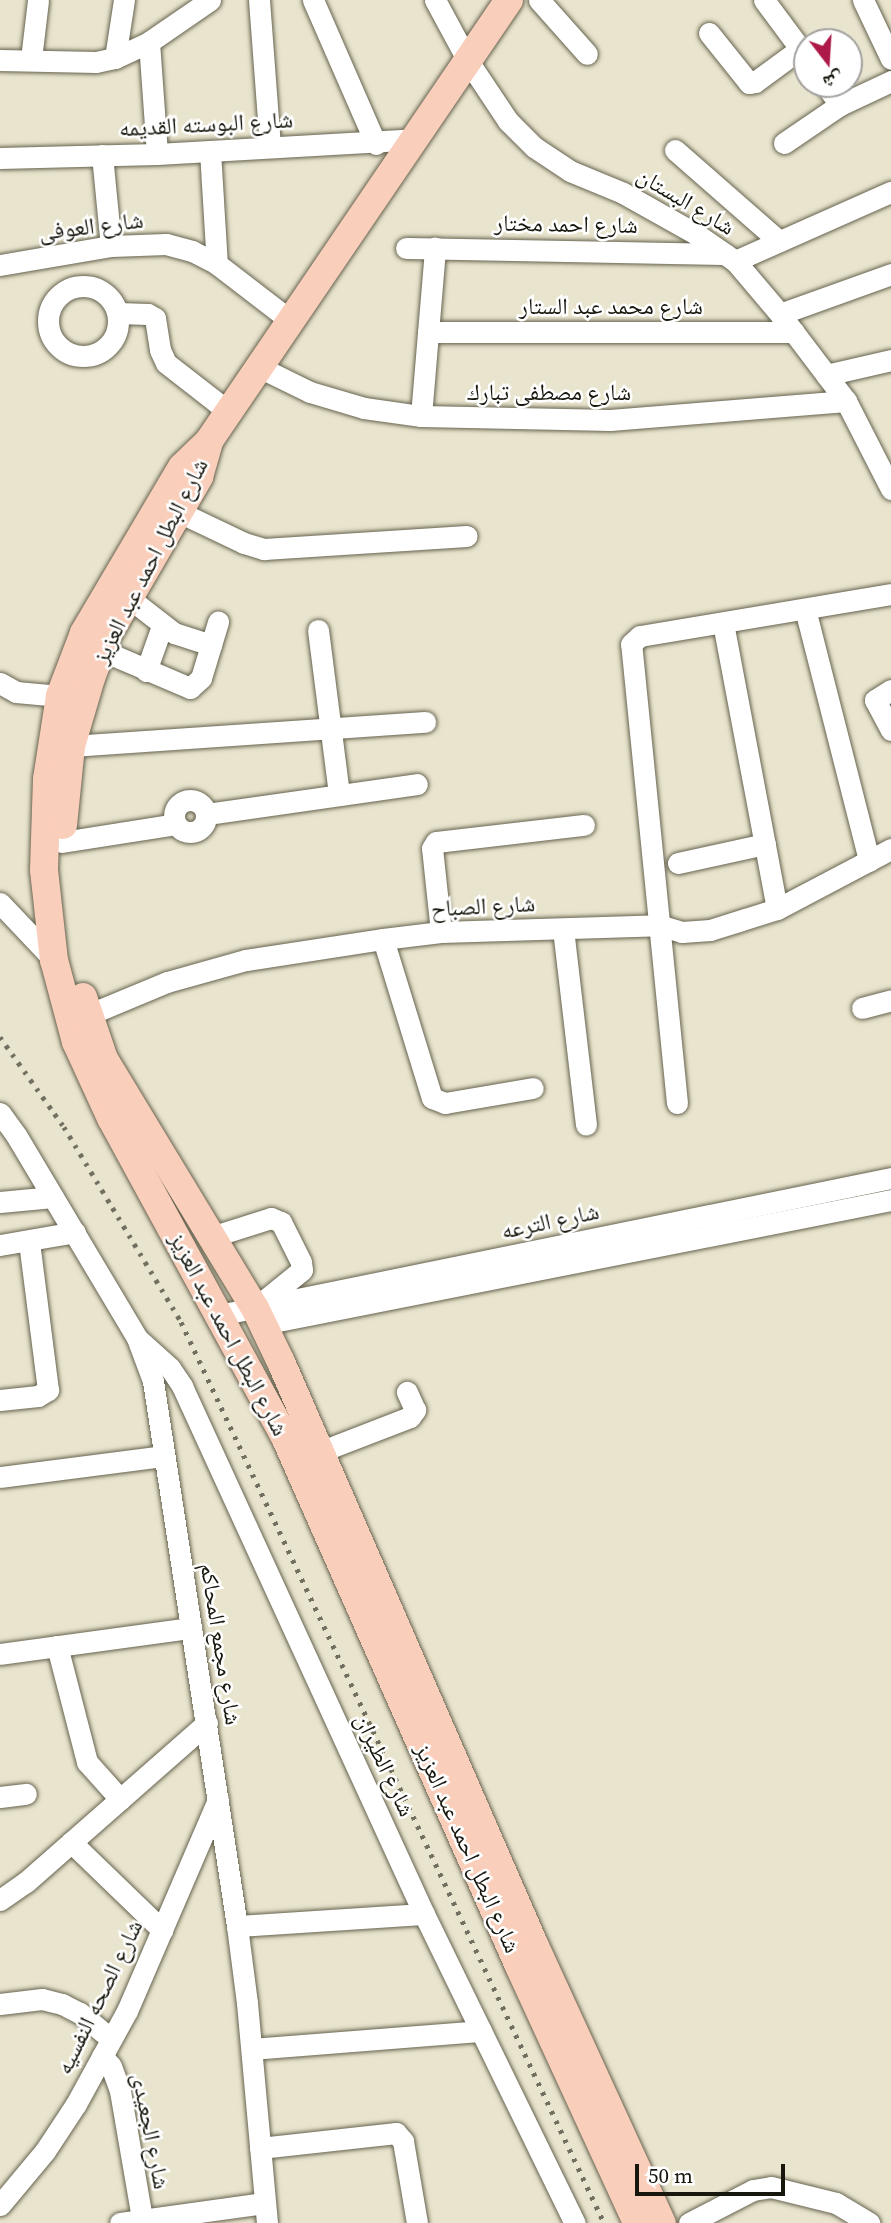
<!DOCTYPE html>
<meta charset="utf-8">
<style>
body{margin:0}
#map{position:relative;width:891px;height:2223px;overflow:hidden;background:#e9e4cd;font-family:"Source Serif 4","Noto Naskh Arabic",serif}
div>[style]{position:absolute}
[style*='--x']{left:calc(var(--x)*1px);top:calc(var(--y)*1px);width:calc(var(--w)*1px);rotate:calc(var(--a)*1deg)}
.roads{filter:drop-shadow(0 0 2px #66634f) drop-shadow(0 0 2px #66634f)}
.minor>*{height:21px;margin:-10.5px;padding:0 10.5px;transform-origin:10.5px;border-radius:10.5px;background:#fff}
.minor>.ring{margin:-10.5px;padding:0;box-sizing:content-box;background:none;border:21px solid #fff;border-radius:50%}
.major>*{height:28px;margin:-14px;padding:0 14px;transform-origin:14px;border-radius:14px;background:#f9ceba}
.rail>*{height:5px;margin-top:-2.5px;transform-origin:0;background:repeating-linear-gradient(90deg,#726f60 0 3.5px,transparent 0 10.5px)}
span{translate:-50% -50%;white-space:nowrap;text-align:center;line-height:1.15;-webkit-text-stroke:5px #fff;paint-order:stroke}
.street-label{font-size:23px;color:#18170e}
.north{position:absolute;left:793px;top:28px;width:70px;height:70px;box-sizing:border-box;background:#fff;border:2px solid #a3a29f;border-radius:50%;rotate:163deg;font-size:19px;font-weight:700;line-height:28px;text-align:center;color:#18170e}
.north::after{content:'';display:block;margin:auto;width:24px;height:32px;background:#ad1a48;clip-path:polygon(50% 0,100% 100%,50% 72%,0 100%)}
.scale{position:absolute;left:635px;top:2164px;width:150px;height:32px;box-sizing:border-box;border:4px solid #18170e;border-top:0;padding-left:9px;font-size:21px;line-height:24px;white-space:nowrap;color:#18170e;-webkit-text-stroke:5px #fff;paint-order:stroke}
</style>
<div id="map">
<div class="roads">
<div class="minor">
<i style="--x:259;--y:0;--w:147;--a:85.7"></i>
<i style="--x:313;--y:0;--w:157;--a:66.4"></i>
<i style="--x:435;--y:0;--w:69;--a:61.6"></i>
<i style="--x:468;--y:61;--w:72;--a:56.3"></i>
<i style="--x:508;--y:121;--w:37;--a:45"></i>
<i style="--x:534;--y:147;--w:43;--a:33.7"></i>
<i style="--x:570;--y:171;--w:57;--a:22.5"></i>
<i style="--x:623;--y:193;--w:84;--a:29.3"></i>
<i style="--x:696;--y:234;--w:47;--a:34.7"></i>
<i style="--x:735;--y:261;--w:70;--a:49.7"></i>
<i style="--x:780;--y:314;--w:109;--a:52.8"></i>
<i style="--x:846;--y:401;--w:99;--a:62.9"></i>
<i style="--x:539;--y:0;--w:72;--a:48.4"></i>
<i style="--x:764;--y:0;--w:72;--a:53.4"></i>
<i style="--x:863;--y:0;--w:65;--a:64.6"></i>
<i style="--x:709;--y:33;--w:64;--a:51.3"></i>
<i style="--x:749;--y:83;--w:6;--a:-9"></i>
<i style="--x:755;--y:82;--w:56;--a:-36.3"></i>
<i style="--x:149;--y:42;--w:112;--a:85.9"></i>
<i style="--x:115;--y:58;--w:59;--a:-81.2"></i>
<i style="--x:31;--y:59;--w:59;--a:-83.2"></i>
<i style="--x:0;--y:60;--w:96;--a:1.2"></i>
<i style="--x:96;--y:62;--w:19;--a:-12"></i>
<i style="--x:115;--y:58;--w:38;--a:-25"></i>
<i style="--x:149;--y:42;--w:74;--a:-34.5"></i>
<i style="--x:825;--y:84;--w:26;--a:54"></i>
<i style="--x:784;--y:143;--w:68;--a:-34.2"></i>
<i style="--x:840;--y:105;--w:56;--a:-25.2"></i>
<i style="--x:675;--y:150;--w:138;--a:41.2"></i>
<i style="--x:210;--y:151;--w:113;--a:86.5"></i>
<i style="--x:102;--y:155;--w:91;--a:84.4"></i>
<i style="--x:0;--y:158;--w:157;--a:-1.5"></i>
<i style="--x:157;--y:154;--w:258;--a:-3.3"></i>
<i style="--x:406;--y:248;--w:319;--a:1.1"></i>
<i style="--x:735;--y:261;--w:171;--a:-23.9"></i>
<i style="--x:0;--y:265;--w:113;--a:-9.7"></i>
<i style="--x:111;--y:246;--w:55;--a:-2.1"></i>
<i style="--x:166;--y:244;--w:27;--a:15"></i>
<i style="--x:192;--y:251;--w:28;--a:27"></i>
<i style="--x:217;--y:264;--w:93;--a:37.6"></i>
<i class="ring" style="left:48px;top:286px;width:49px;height:49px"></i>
<i style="--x:118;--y:313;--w:30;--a:2"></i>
<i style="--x:148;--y:314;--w:8;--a:30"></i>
<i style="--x:155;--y:318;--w:32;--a:81"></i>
<i style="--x:160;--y:350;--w:14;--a:65"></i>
<i style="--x:166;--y:363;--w:80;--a:37.9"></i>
<i style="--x:780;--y:314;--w:118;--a:-19.8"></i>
<i style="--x:428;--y:332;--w:366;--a:0"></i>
<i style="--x:259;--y:367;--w:57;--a:26.1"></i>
<i style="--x:310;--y:392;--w:56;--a:16.5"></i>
<i style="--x:364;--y:408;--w:58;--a:8"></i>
<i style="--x:421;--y:416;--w:189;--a:1.2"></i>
<i style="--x:610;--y:420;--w:237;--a:-4.6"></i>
<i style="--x:826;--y:375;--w:67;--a:-13"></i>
<i style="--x:421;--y:416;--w:169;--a:-85.2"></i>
<i style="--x:179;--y:512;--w:72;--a:25.5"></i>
<i style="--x:244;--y:543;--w:21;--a:17"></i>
<i style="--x:264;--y:549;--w:203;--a:-3.7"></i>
<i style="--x:129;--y:598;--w:57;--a:37.9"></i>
<i style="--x:174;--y:633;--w:39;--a:18"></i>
<i style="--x:805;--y:609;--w:260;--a:75.7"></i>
<i style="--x:723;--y:623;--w:291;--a:79.3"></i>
<i style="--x:318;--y:630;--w:166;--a:82.7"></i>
<i style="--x:101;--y:650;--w:97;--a:23.1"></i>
<i style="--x:190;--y:688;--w:15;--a:-42"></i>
<i style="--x:201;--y:678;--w:59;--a:-73.1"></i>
<i style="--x:146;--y:671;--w:48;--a:-70.4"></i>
<i style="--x:0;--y:683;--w:18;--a:29"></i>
<i style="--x:16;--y:692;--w:44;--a:5.2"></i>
<i style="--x:891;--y:690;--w:19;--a:148"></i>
<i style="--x:875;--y:700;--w:34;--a:62"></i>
<i style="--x:71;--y:746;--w:355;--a:-3.9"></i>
<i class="ring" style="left:174px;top:800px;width:11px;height:11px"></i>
<i style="--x:207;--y:814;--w:212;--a:-8.1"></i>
<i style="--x:62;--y:842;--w:115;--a:-9"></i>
<i style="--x:678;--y:863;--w:89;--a:-12.3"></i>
<i style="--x:0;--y:903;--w:79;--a:46.5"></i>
<i style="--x:563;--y:929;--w:197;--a:83.3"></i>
<i style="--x:441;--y:932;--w:84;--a:-96.1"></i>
<i style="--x:432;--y:848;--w:7;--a:-56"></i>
<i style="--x:436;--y:842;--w:149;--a:-6.6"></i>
<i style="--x:383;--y:939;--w:166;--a:72.9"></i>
<i style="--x:432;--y:1098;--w:14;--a:21"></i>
<i style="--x:445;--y:1103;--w:89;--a:-9.7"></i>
<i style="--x:862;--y:1008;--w:30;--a:-15"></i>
<i style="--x:78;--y:1019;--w:96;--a:-22.6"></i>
<i style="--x:167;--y:982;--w:82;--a:-15.6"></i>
<i style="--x:246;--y:960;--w:139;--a:-8.7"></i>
<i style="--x:383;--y:939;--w:58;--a:-6.9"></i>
<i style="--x:441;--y:932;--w:218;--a:-1.8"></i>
<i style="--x:659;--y:925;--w:24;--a:17"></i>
<i style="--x:682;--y:932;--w:28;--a:-4"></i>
<i style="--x:710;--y:930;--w:70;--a:-17.4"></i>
<i style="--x:777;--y:909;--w:129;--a:-27.8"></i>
<i style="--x:677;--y:1103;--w:461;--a:-95.7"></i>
<i style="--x:631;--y:644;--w:12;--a:-42"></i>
<i style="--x:640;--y:636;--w:254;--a:-9.5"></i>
<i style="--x:0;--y:1113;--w:27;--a:54"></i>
<i style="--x:16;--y:1135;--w:236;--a:59.2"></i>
<i style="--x:137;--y:1338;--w:46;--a:69.6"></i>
<i style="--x:153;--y:1381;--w:551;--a:81.24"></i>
<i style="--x:237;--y:1926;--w:78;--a:82.6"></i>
<i style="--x:247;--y:2003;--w:221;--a:84.8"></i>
<i style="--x:0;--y:1202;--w:53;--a:-5.4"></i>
<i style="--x:211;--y:1237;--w:63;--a:-17.6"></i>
<i style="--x:271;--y:1218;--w:11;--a:22"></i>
<i style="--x:281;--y:1222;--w:45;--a:63.4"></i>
<i style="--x:301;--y:1262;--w:8;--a:83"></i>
<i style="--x:302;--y:1270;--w:54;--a:141"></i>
<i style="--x:0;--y:1245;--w:76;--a:-9.8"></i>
<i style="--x:219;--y:1315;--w:686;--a:-11.52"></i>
<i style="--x:263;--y:1324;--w:640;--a:-11.17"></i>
<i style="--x:139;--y:1340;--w:42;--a:42.1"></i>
<i style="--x:170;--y:1368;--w:22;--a:56"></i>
<i style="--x:182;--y:1386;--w:581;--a:65.38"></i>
<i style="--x:424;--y:1914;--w:344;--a:64"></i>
<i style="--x:0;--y:1400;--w:38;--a:-6"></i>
<i style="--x:38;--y:1396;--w:12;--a:-31"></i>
<i style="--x:48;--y:1390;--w:150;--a:-97.3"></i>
<i style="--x:322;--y:1451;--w:94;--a:-21.1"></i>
<i style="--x:410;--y:1417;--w:9;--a:-54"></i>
<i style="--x:415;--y:1410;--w:20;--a:-114"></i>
<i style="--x:0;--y:1477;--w:165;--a:-7.3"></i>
<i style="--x:57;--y:1646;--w:120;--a:75.5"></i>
<i style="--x:87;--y:1762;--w:50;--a:48.3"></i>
<i style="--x:0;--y:1654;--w:193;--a:-7.8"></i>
<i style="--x:0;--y:1797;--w:26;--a:-7"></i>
<i style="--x:71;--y:1842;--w:127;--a:44"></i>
<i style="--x:0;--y:1900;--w:32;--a:-35"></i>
<i style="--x:26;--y:1882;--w:241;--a:-41.3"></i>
<i style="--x:237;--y:1926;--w:187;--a:-3.7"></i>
<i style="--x:0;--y:2004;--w:42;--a:-6.8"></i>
<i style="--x:42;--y:1999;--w:21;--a:14"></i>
<i style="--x:62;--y:2004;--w:20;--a:27"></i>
<i style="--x:80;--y:2013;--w:40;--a:40"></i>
<i style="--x:252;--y:2049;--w:230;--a:-4.5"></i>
<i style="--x:102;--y:2056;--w:13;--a:48"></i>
<i style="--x:111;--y:2066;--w:27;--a:70"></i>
<i style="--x:120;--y:2091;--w:130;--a:80.2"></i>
<i style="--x:260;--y:2148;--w:137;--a:-6.3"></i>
<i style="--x:396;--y:2133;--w:11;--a:49"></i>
<i style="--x:403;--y:2141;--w:83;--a:80.3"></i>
<i style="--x:0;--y:2205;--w:70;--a:-50.2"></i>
<i style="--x:45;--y:2151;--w:56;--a:-56.6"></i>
<i style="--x:76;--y:2104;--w:106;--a:-61.3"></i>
<i style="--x:127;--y:2011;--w:230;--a:-66.7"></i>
<i style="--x:120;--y:2223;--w:146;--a:-7.9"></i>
<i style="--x:689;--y:2223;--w:72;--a:-27.3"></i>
<i style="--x:753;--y:2190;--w:18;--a:-9"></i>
<i style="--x:771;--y:2187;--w:67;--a:13.8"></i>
<i style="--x:836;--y:2203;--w:39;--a:31"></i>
</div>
<div class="major">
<i style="--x:509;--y:0;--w:533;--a:124.23"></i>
<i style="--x:209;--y:441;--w:37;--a:136"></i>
<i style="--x:182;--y:467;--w:193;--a:120.6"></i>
<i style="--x:84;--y:633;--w:67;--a:110.9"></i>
<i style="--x:60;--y:696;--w:84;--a:98.9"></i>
<i style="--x:47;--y:779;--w:91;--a:91.9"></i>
<i style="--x:44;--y:870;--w:91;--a:83.7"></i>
<i style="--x:54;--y:960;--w:85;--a:75"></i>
<i style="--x:76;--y:1042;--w:84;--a:65.3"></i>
<i style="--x:111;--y:1118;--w:363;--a:61.4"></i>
<i style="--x:285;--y:1437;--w:578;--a:66.14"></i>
<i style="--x:519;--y:1966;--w:283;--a:65.3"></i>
<i style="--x:63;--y:825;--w:79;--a:-84.2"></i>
<i style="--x:71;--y:746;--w:71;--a:-73.6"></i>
<i style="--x:91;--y:678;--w:45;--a:-69.1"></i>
<i style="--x:107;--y:636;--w:184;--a:-59.9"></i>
<i style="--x:199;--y:477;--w:37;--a:-74"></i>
<i style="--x:83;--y:997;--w:65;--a:71.3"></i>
<i style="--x:104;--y:1059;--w:291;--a:58.8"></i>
<i style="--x:255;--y:1308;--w:60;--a:64.3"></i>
<i style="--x:281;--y:1362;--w:635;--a:66.51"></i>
<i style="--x:534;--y:1944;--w:307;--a:65.4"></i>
</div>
</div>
<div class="rail">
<i style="--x:0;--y:1037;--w:110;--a:54.6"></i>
<i style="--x:64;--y:1127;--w:227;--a:59"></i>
<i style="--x:181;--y:1322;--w:995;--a:64.85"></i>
</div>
<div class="street-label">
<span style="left:206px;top:124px;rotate:-3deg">شارع البوسته القديمه</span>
<span style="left:686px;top:201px;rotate:31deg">شارع البستان</span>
<span style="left:566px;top:224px;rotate:1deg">شارع احمد مختار</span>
<span style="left:91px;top:226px;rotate:-7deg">شارع العوفى</span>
<span style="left:611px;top:306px">شارع محمد عبد الستار</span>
<span style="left:549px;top:392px">شارع مصطفى تبارك</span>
<span style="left:150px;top:561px;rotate:-63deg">شارع البطل احمد عبد العزيز</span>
<span style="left:483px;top:906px;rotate:-3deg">شارع الصباح</span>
<span style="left:550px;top:1221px;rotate:-12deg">شارع الترعه</span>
<span style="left:229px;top:1334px;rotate:62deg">شارع البطل احمد عبد العزيز</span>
<span style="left:221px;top:1644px;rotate:81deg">شارع مجمع المحاكم</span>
<span style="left:385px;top:1765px;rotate:65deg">شارع الطيران</span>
<span style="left:468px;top:1848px;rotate:66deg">شارع البطل احمد عبد العزيز</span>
<span style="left:99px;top:1997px;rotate:-64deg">شارع الصحه النفسيه</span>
<span style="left:151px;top:2131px;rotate:79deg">شارع الجعيدى</span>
</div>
<div class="north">ش</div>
<div class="scale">50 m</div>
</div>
